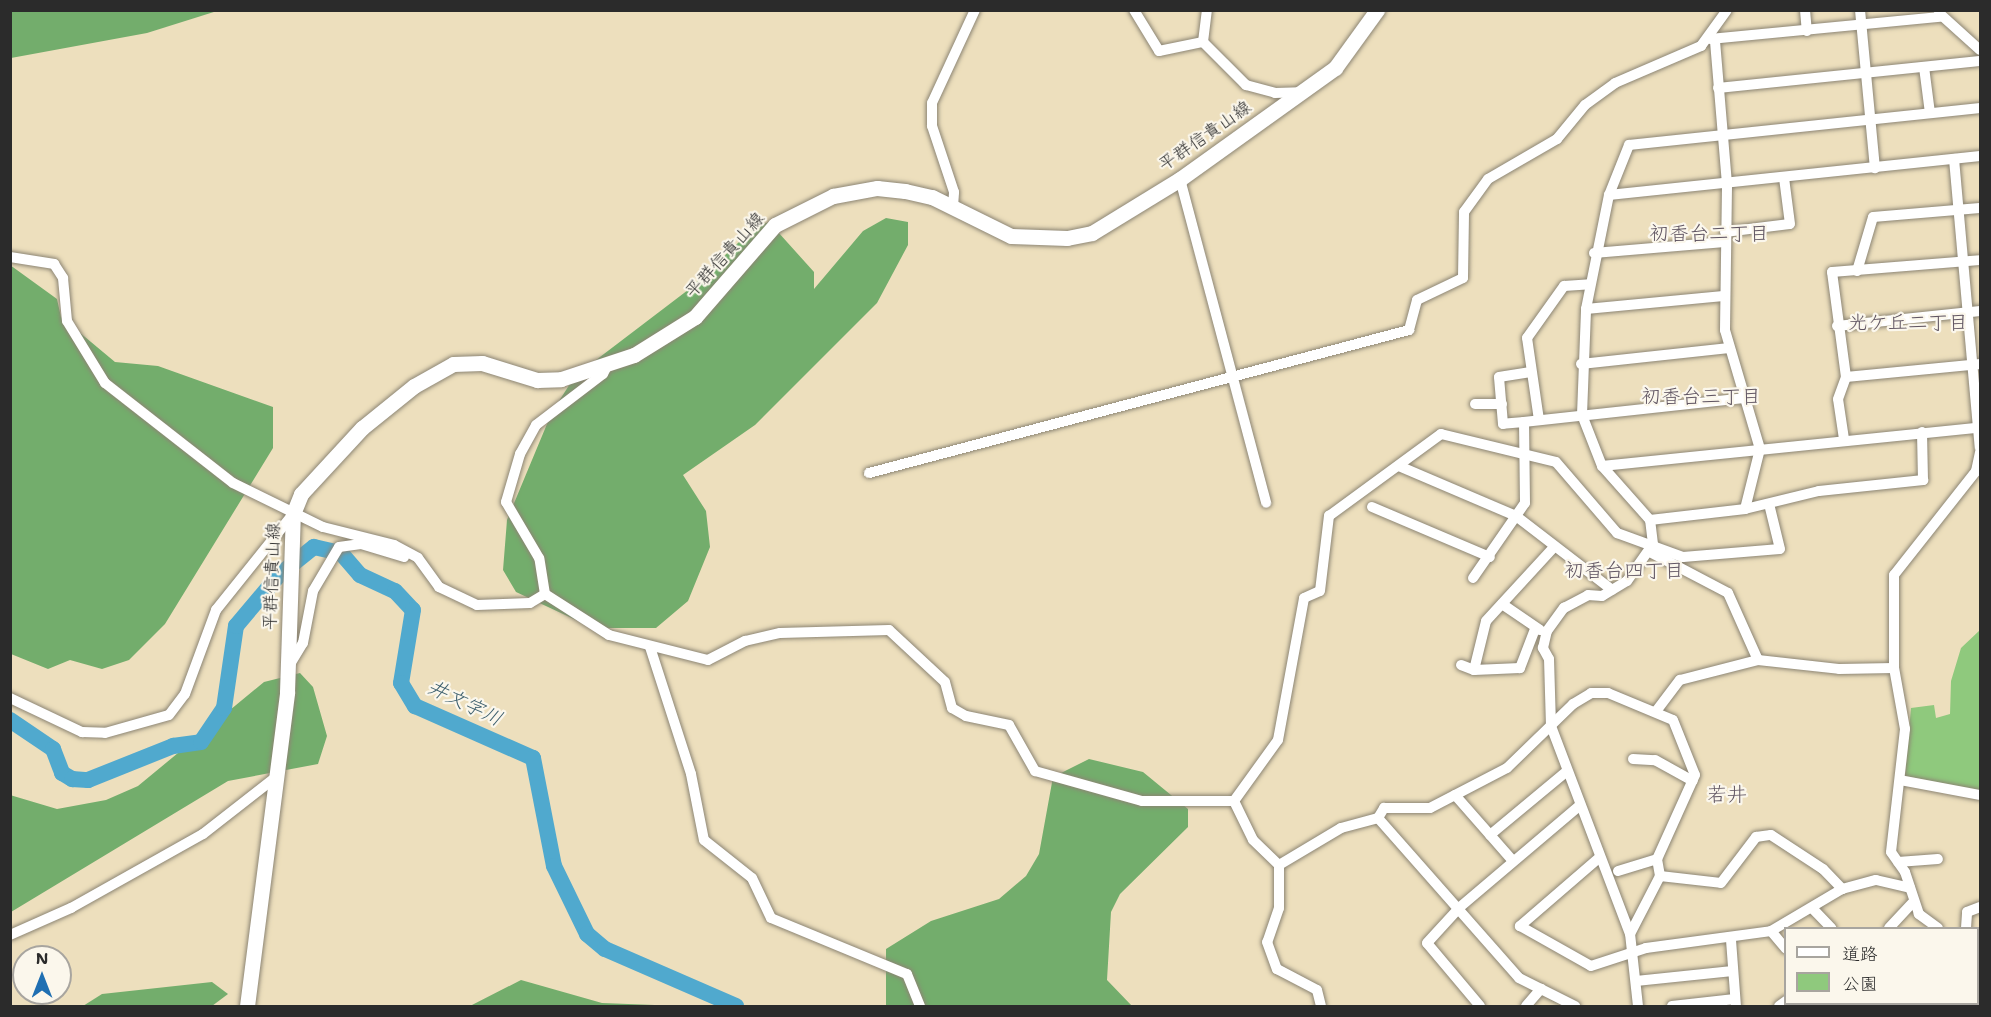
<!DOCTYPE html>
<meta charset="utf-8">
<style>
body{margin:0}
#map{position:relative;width:1991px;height:1017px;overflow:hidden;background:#eddfbd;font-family:"Shantell Sans","Klee One",sans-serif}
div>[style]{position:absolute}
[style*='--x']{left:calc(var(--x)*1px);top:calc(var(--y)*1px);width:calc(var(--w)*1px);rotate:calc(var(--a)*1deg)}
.green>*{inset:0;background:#8fc97d}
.forest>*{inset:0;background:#73ad6c}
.river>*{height:16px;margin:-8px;padding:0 8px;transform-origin:8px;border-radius:8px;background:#50a9ce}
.roads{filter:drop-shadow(0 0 2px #8c8574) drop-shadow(0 0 2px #8c8574)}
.minor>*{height:10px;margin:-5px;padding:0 5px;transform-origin:5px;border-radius:5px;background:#fff}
.secondary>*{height:15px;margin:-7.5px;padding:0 7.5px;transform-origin:7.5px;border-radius:7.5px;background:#fff}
span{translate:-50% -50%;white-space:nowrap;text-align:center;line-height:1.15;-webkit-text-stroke:4.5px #fbf7ec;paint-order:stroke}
.street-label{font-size:18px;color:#2b2b2b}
.neighbourhood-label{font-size:20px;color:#605562}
.water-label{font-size:20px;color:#3a5d6c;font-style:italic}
.frame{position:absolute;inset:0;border:12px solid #2b2b2b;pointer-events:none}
.legend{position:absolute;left:1784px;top:927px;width:195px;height:78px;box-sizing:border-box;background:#fbf7ec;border:2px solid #a8a59f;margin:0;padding:8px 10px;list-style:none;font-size:18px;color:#2b2b2b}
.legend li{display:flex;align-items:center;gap:12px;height:30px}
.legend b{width:30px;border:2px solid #a8a59f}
.north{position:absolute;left:12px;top:945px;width:60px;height:60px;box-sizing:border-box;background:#fbf7ec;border:2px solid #a8a59f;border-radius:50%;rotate:0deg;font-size:16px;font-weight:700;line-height:24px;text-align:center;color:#2b2b2b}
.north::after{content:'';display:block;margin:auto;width:21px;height:27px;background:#1f6fb2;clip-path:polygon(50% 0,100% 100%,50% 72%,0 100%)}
</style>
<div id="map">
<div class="green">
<i style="clip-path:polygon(1980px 630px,1980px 791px,1905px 776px,1911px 708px,1934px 705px,1936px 718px,1950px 714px,1951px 681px,1961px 648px)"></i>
</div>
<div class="forest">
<i style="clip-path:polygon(11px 10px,217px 10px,217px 11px,147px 33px,11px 58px)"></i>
<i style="clip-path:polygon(886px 218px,908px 222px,908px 245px,877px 303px,755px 425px,683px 475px,706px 511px,710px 547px,688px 601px,656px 628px,593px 628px,516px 592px,503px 570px,507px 520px,552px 412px,575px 376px,688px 290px,755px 227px,769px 222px,814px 272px,814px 289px,863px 231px)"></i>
<i style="clip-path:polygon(10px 265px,57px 299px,61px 317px,115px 362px,158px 366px,273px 407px,273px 448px,165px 624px,129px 660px,102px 669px,70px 660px,48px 669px,11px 654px)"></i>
<i style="clip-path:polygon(300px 673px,313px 687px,327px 736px,318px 764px,228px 781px,11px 912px,10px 795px,57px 809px,106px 800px,138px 786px,264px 682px)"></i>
<i style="clip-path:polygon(1089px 759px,1143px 772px,1188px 809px,1188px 827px,1120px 894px,1111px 912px,1107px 980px,1132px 1006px,886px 1006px,886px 949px,931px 921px,999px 899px,1026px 876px,1039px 854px,1053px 777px)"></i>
<i style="clip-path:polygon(521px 980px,602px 1003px,681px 1006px,470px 1006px)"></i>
<i style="clip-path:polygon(212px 982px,228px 994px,212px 1006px,83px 1006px,102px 994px)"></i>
</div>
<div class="river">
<i style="--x:10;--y:720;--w:52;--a:34"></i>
<i style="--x:53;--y:749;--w:26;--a:69"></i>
<i style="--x:62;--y:773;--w:12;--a:31"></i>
<i style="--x:72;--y:779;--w:16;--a:4"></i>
<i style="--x:88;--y:780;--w:92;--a:-21.8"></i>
<i style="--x:173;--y:746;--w:28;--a:-8"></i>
<i style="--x:201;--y:742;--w:41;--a:-55.9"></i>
<i style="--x:224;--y:708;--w:83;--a:-81.7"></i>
<i style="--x:236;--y:626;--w:67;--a:-49.9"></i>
<i style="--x:279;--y:575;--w:45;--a:-38.7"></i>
<i style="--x:314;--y:547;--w:28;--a:13"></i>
<i style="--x:341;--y:553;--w:29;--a:49"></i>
<i style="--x:360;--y:575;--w:38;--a:25"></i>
<i style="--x:395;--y:591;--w:26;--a:47"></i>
<i style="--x:413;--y:610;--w:74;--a:99.3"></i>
<i style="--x:401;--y:683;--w:27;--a:59"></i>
<i style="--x:415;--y:706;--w:129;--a:23.8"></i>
<i style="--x:533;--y:758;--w:110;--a:79"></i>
<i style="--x:554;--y:866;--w:76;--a:64.1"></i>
<i style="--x:587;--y:934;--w:23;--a:40"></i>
<i style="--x:605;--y:949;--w:143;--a:23.5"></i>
</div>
<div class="roads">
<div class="minor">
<i style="--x:1134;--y:10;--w:48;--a:58.6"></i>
<i style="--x:1159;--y:51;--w:45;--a:-11.6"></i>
<i style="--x:1805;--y:10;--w:21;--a:85"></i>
<i style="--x:1860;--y:10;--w:159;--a:84.6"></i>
<i style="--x:1939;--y:13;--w:55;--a:42.1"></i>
<i style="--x:1710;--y:39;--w:231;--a:-5.5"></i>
<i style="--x:1203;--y:42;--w:61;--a:45"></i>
<i style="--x:1246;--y:85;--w:30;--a:15"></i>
<i style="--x:1275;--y:93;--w:25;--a:-2"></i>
<i style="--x:1203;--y:42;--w:32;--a:-83"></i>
<i style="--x:1924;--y:67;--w:46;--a:82.6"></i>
<i style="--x:1718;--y:88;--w:263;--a:-5.9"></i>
<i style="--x:1954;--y:159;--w:290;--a:84.9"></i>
<i style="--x:1180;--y:179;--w:335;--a:75.1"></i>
<i style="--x:1609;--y:195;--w:373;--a:-6"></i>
<i style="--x:953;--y:207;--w:15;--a:-86"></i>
<i style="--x:954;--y:192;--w:70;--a:-108.4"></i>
<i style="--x:932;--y:126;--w:23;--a:-90"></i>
<i style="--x:932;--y:103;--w:102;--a:-65.2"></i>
<i style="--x:1725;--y:232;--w:65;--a:-7"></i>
<i style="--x:1790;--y:224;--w:46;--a:-97.4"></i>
<i style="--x:1594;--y:253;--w:131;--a:-4.8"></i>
<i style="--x:10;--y:257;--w:45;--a:9"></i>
<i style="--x:54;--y:264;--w:17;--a:57"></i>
<i style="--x:63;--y:278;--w:43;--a:84.7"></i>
<i style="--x:67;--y:321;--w:73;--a:58.5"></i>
<i style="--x:105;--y:383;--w:162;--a:38"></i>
<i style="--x:233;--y:483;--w:100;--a:26.1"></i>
<i style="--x:323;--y:527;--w:73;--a:14.2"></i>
<i style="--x:394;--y:545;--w:27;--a:28"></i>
<i style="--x:418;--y:558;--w:36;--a:54"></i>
<i style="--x:439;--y:587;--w:42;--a:25.3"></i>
<i style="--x:477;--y:605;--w:53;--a:-2.2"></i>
<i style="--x:530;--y:603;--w:17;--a:-31"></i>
<i style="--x:1857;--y:271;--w:56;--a:-73.5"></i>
<i style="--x:1873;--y:217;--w:107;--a:-4.8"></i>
<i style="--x:1586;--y:309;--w:138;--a:-5.4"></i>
<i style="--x:1837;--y:326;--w:144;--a:-6"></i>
<i style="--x:1581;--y:364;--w:149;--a:-6.2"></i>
<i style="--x:1846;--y:377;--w:135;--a:-5.5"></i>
<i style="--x:1475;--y:404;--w:27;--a:0"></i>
<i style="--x:1539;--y:420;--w:83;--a:-98.3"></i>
<i style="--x:1527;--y:338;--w:64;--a:-54.6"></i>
<i style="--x:1564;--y:286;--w:26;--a:-4"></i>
<i style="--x:1524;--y:422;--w:21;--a:175"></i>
<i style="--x:1503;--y:424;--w:47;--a:-94.9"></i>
<i style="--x:1499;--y:377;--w:32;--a:-9"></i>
<i style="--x:1844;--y:439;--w:40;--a:-98.5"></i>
<i style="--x:1838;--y:399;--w:23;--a:-70"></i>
<i style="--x:1846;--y:377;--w:106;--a:-97.6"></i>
<i style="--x:1832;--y:272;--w:148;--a:-4.6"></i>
<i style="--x:1399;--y:466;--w:127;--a:23.1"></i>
<i style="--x:1516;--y:516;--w:121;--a:37.6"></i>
<i style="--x:1602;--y:466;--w:375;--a:-5.8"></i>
<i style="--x:869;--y:473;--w:559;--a:-14.83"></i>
<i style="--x:1409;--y:330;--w:31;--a:-75"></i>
<i style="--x:1417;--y:300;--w:51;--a:-25.6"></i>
<i style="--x:1463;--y:278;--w:66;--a:-89.1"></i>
<i style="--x:1464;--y:212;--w:41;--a:-54"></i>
<i style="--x:1488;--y:179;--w:80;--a:-30.1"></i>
<i style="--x:1557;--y:139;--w:44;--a:-50.5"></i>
<i style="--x:1585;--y:105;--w:37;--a:-36"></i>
<i style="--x:1615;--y:83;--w:94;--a:-23.3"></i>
<i style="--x:1701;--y:46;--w:44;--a:-54.2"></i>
<i style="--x:1372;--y:507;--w:128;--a:23"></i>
<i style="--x:1745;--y:509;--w:76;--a:-13.7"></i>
<i style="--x:1819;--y:491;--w:105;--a:-6"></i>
<i style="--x:1923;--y:480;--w:48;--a:-91.2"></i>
<i style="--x:1650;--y:520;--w:96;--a:-6.6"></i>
<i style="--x:1745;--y:509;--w:62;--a:-76"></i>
<i style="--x:1760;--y:449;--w:124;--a:-106.4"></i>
<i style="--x:1725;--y:330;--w:146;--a:-89.2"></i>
<i style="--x:1727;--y:184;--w:144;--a:-94.8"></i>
<i style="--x:1650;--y:552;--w:88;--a:27.7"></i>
<i style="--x:1728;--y:593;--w:73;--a:65.9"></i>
<i style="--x:1473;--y:578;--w:91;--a:-55.3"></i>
<i style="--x:1525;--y:503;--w:81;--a:-90.7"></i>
<i style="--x:1524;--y:422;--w:223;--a:-6.2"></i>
<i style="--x:545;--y:594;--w:76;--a:32.6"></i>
<i style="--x:609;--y:635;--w:102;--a:14.2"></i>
<i style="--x:708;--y:660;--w:42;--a:-27.2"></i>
<i style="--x:745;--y:641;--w:36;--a:-13"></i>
<i style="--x:780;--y:633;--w:109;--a:-1.6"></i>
<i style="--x:889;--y:630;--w:76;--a:42.9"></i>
<i style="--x:945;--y:682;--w:27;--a:75"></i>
<i style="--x:952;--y:708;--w:16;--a:30"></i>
<i style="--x:966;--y:716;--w:44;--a:11.8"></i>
<i style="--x:1009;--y:725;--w:53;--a:60.5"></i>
<i style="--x:1035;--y:771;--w:111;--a:15.7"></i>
<i style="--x:1142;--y:801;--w:92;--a:0"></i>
<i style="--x:545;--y:594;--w:36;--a:-99"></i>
<i style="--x:539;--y:558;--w:65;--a:-120.5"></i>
<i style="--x:506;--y:502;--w:50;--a:-73.7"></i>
<i style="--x:520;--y:454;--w:33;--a:-61"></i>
<i style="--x:536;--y:425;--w:84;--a:-37.3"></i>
<i style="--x:603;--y:374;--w:11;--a:-63"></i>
<i style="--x:1502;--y:604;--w:46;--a:34.4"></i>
<i style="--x:1535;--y:629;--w:42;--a:111"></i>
<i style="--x:1520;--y:668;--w:46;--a:177.5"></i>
<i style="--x:1474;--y:670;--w:50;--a:-76.2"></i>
<i style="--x:1486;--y:621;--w:100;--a:-47.4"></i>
<i style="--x:650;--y:647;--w:133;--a:72.1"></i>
<i style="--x:691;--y:774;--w:67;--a:78.9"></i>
<i style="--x:704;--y:840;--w:61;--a:38.4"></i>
<i style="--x:752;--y:878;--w:44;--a:64.6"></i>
<i style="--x:771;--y:918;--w:147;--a:22.4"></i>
<i style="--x:907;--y:974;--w:35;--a:68"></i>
<i style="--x:1461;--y:665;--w:14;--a:21"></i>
<i style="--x:289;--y:666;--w:27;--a:-59"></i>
<i style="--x:303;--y:643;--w:53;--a:-79.1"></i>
<i style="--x:313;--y:591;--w:51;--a:-59.4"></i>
<i style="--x:339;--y:547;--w:22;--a:-8"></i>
<i style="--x:361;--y:544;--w:45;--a:16.8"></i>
<i style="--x:10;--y:698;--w:80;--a:25.3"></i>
<i style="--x:82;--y:732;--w:23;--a:2"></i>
<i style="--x:105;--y:733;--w:66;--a:-15.7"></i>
<i style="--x:169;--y:715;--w:26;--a:-53"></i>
<i style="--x:185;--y:694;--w:90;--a:-69.7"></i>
<i style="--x:216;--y:610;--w:122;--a:-51.3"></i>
<i style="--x:1657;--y:710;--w:38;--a:-53"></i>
<i style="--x:1680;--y:680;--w:81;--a:-14.4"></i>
<i style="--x:1758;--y:660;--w:81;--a:6.3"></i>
<i style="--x:1839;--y:669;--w:55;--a:-1"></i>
<i style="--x:1633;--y:759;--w:22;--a:3"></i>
<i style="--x:1655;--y:760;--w:43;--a:28.9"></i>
<i style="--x:1900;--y:780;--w:81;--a:10.6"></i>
<i style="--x:1455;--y:795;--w:88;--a:48.7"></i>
<i style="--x:1234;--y:801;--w:75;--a:-54.2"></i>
<i style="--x:1278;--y:740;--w:144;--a:-79.6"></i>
<i style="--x:1304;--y:598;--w:17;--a:-24"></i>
<i style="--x:1320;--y:591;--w:76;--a:-83.2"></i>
<i style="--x:1329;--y:516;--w:139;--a:-36.2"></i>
<i style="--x:1441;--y:434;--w:118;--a:13.7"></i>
<i style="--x:1556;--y:462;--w:94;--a:49.3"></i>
<i style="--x:1617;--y:533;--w:70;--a:20"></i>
<i style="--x:1683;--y:557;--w:97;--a:-4.7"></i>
<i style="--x:1780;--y:549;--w:46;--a:-103.7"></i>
<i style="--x:1234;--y:801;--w:43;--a:64"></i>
<i style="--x:1253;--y:840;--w:36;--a:44"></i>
<i style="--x:1378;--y:818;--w:213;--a:48.6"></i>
<i style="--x:1519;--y:978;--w:63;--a:26.6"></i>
<i style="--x:1490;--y:835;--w:100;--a:-39.7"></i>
<i style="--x:1600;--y:857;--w:106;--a:139.2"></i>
<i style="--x:1520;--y:926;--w:81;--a:29.4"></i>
<i style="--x:1591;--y:966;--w:58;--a:-18.1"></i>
<i style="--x:1646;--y:948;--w:126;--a:-7.7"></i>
<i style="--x:1771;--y:931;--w:82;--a:-30.6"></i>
<i style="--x:1842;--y:889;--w:35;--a:-15"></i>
<i style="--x:1876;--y:880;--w:35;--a:13"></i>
<i style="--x:1898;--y:862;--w:40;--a:-4.3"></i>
<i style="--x:1279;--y:865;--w:72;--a:-30.8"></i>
<i style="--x:1341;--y:828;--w:38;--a:-15"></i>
<i style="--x:1378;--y:818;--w:12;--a:-59"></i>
<i style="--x:1384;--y:808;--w:46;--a:0"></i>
<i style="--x:1430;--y:808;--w:87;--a:-27.5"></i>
<i style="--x:1507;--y:768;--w:92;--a:-44.1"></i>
<i style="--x:1573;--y:704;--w:21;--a:-31"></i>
<i style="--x:1591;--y:693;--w:17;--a:0"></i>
<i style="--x:1608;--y:693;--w:70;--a:22.6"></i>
<i style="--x:1673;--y:720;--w:59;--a:68.2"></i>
<i style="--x:1695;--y:775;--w:92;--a:114.3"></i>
<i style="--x:1657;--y:859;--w:17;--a:80"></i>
<i style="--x:1660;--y:876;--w:65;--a:117.3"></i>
<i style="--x:1279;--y:865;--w:43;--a:90"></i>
<i style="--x:1279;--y:908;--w:36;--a:109"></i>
<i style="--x:1267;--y:942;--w:29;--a:70"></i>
<i style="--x:1277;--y:969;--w:45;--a:27.7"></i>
<i style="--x:1317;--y:990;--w:16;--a:76"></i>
<i style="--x:1618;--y:871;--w:41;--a:-17.1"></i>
<i style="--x:1660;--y:876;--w:61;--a:6.5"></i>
<i style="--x:1721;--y:883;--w:58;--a:-52.7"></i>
<i style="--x:1756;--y:837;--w:15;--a:-8"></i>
<i style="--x:1771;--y:835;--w:62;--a:33.2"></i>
<i style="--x:1823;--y:869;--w:28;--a:46"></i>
<i style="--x:1812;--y:908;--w:28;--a:46"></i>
<i style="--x:1889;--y:928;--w:34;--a:-47"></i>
<i style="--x:1938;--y:928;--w:24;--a:-144"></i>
<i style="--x:1919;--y:914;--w:44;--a:-108.4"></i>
<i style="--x:1905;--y:872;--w:24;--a:-125"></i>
<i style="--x:1891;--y:852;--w:124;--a:-83.5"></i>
<i style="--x:1905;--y:729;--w:62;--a:-100.2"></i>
<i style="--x:1894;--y:668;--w:93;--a:-90"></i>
<i style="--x:1894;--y:575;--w:132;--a:-51.7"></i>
<i style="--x:1976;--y:471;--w:19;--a:-78"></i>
<i style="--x:1966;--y:928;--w:16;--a:-86"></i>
<i style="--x:1967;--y:912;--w:14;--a:-21"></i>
<i style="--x:1771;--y:931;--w:23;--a:50"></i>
<i style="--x:10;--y:935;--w:67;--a:-23.9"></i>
<i style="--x:71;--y:908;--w:151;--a:-29.3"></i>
<i style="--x:203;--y:834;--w:93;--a:-38"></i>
<i style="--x:1978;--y:937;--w:2;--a:0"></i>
<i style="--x:1731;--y:940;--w:66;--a:85.7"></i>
<i style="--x:1636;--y:981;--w:97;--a:-5.9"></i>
<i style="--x:1837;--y:1004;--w:4;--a:27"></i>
<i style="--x:1480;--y:1006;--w:82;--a:-130.1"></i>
<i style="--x:1427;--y:943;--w:49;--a:-47.5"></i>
<i style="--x:1460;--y:907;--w:156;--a:-40.3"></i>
<i style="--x:1526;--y:1006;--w:23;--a:-49"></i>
<i style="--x:1638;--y:1006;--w:72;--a:-96.3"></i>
<i style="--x:1630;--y:934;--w:222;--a:-110.8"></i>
<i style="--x:1551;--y:726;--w:67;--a:-91.7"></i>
<i style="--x:1549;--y:659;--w:13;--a:-119"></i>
<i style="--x:1543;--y:648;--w:17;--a:-77"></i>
<i style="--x:1547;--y:631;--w:29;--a:-54"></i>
<i style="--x:1564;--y:608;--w:27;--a:-28"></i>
<i style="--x:1588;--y:595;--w:14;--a:4"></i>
<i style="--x:1602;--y:596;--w:29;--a:-31"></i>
<i style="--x:1627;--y:581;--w:45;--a:-54.9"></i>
<i style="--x:1653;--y:544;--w:24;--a:-97"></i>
<i style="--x:1650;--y:520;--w:72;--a:-131.6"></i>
<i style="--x:1602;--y:466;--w:55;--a:-111.4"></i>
<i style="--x:1582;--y:415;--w:106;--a:-87.8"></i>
<i style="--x:1586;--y:309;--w:116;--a:-78.6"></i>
<i style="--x:1609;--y:195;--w:54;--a:-68.2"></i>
<i style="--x:1629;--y:145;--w:353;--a:-6"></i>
<i style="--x:1672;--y:1006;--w:63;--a:-6.3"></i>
<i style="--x:1779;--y:1006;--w:9;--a:-36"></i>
<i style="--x:1822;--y:1006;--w:4;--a:-34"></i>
<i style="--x:1941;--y:1006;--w:17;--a:-7"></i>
</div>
<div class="secondary">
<i style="--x:247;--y:1006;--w:317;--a:-82.7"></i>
<i style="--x:287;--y:692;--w:178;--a:-88.1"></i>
<i style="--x:293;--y:514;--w:22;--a:-68"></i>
<i style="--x:301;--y:494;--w:90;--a:-47.3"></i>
<i style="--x:362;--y:428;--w:67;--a:-38.9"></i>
<i style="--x:414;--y:386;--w:45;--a:-29.4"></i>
<i style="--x:453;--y:364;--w:29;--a:-2"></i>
<i style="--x:482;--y:363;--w:58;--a:17.2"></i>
<i style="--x:537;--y:380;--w:24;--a:-2"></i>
<i style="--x:561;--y:379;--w:77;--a:-18.2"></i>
<i style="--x:634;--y:355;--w:72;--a:-31.9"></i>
<i style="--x:695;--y:317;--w:122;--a:-49"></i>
<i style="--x:775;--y:225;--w:65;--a:-26.6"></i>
<i style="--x:833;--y:196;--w:45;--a:-10.3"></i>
<i style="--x:877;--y:188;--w:28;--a:6"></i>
<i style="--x:905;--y:191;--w:28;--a:13"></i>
<i style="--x:932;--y:197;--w:88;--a:26.3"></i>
<i style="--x:1011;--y:236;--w:56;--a:2"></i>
<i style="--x:1067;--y:238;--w:25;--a:-11"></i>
<i style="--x:1092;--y:233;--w:103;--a:-31.5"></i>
<i style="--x:1180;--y:179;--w:191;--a:-35.6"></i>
<i style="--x:1335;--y:68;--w:72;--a:-54.1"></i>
</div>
</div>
<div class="street-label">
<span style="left:1205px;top:136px;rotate:-35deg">平群信貴山線</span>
<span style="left:725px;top:255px;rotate:-48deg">平群信貴山線</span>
<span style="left:272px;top:576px;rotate:-88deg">平群信貴山線</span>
</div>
<div class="neighbourhood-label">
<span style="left:1709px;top:233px">初香台二丁目</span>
<span style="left:1908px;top:322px">光ケ丘二丁目</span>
<span style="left:1701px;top:396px">初香台三丁目</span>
<span style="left:1624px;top:570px">初香台四丁目</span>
<span style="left:1727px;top:794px">若井</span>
</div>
<div class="water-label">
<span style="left:465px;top:703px;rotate:26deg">井文字川</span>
</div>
<div class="frame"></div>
<ul class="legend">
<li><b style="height:8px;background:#fff"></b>道路</li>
<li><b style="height:16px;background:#8fc97d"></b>公園</li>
</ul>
<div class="north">N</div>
</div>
